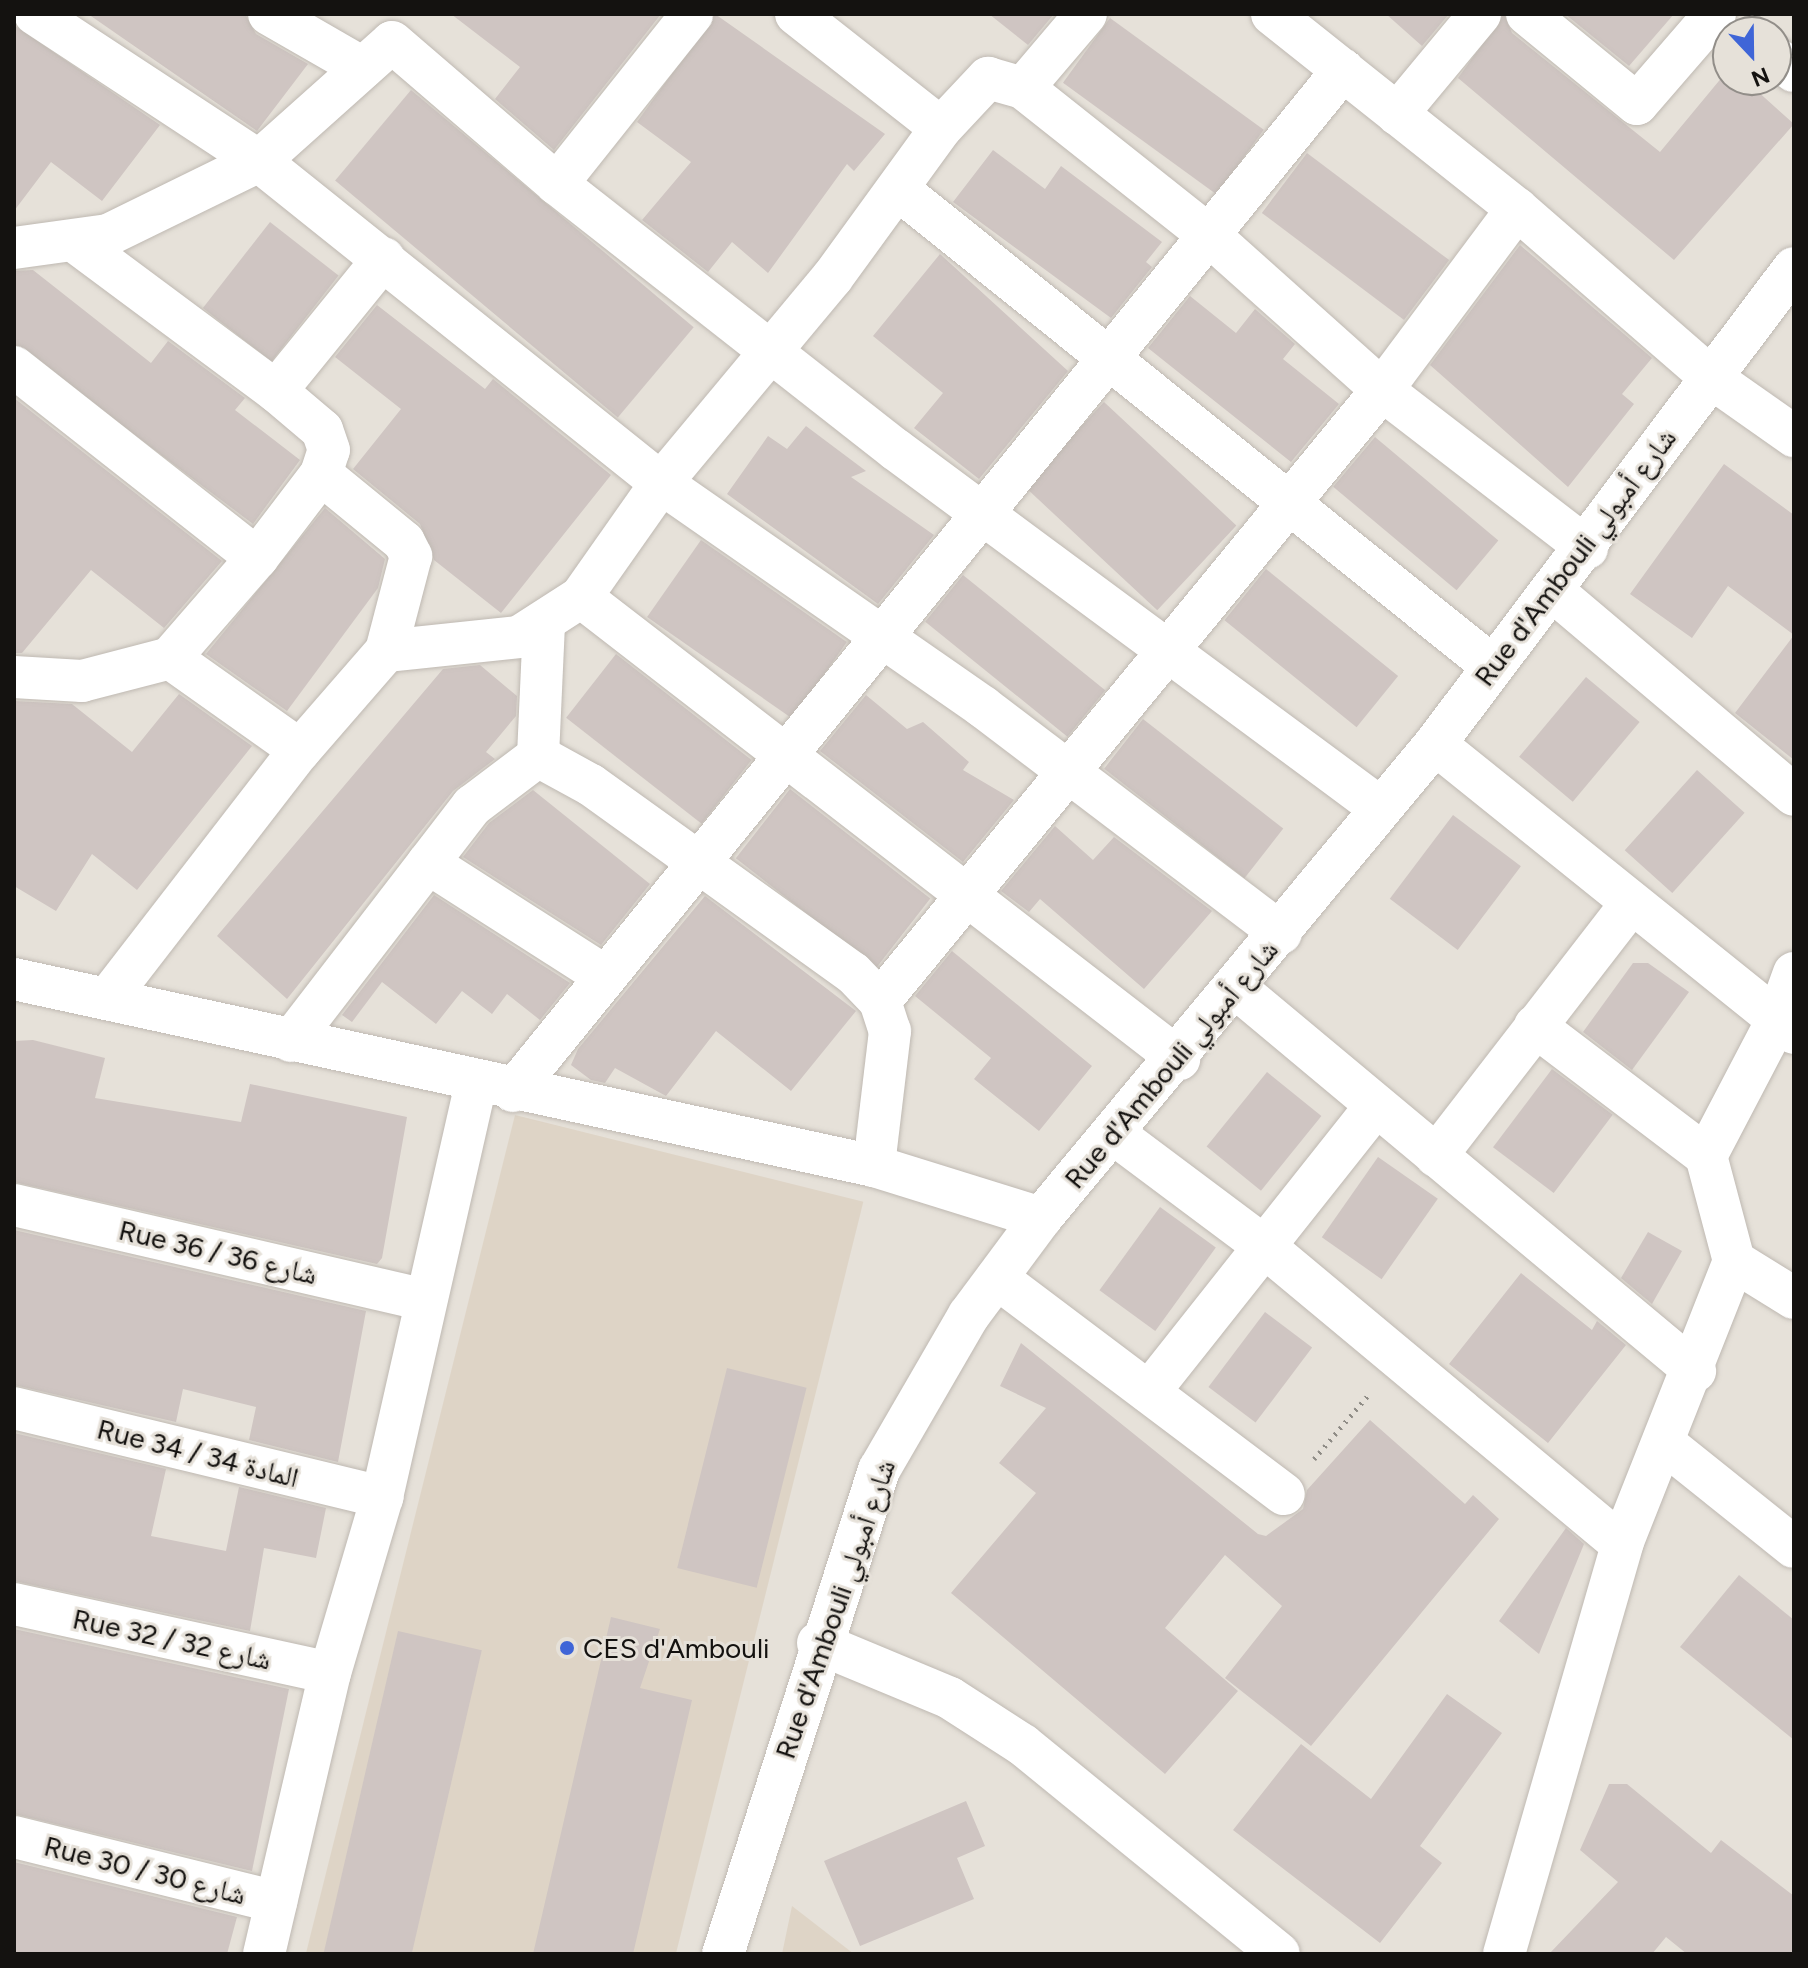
<!DOCTYPE html>
<meta charset="utf-8">
<style>
body{margin:0}
#map{position:relative;width:1808px;height:1968px;overflow:hidden;background:#e6e1d9;font-family:Figtree,"Noto Naskh Arabic",sans-serif}
div>[style]{position:absolute}
[style*='--x']{left:calc(var(--x)*1px);top:calc(var(--y)*1px);width:calc(var(--w)*1px);rotate:calc(var(--a)*1deg)}
.built>*{inset:0;background:#ded4c6;transform-origin:0 0}
.building>*{inset:0;background:#cfc5c2;transform-origin:0 0}
.path>*{height:5px;margin-top:-2.5px;transform-origin:0;background:repeating-linear-gradient(90deg,#8f8c86 0 2px,transparent 0 8px)}
.roads{filter:drop-shadow(0 0 2px #bfb9b2) drop-shadow(0 0 2px #bfb9b2)}
.minor>*{height:42px;margin:-21px;padding:0 21px;transform-origin:21px;border-radius:21px;background:#fff}
.dots>*{width:22px;height:22px;translate:-50% -50%;box-sizing:border-box;border:4px solid #e6e1d9;border-radius:50%}
span{translate:-50% -50%;white-space:nowrap;text-align:center;line-height:1.15;-webkit-text-stroke:6px #e6e1d9;paint-order:stroke}
.street-label{font-size:28px;color:#141210}
.poi-label{font-size:28px;color:#141210}
.left{translate:0 -50%;text-align:left}
.frame{position:absolute;inset:0;border:16px solid #141210;pointer-events:none}
.north{position:absolute;left:1712px;top:16px;width:80px;height:80px;box-sizing:border-box;background:#e6e1d9;border:2px solid #928e89;border-radius:50%;rotate:158deg;font-size:22px;font-weight:700;line-height:32px;text-align:center;color:#141210}
.north::after{content:'';display:block;margin:auto;width:28px;height:36px;background:#3f65d7;clip-path:polygon(50% 0,100% 100%,50% 72%,0 100%)}
</style>
<div id="map">
<div class="built">
<i style="left:515px;top:1115px;width:359px;height:865px;rotate:14deg"></i>
<i style="clip-path:polygon(792px 1906px,854px 1954px,782px 1954px)"></i>
</div>
<div class="building">
<i style="clip-path:polygon(88px 14px,245px 14px,256px 34px,308px 64px,257px 131px)"></i>
<i style="clip-path:polygon(451px 14px,661px 14px,554px 150px,495px 99px,520px 67px)"></i>
<i style="clip-path:polygon(715px 14px,885px 134px,854px 171px,847px 164px,768px 273px,732px 242px,708px 272px,642px 220px,691px 162px,637px 122px)"></i>
<i style="clip-path:polygon(989px 14px,1054px 14px,1028px 45px)"></i>
<i style="clip-path:polygon(1386px 14px,1449px 14px,1422px 46px)"></i>
<i style="clip-path:polygon(1504px 14px,1512px 33px,1660px 152px,1728px 70px,1728px 80px,1745px 80px,1794px 124px,1674px 260px,1458px 78px)"></i>
<i style="clip-path:polygon(1565px 14px,1674px 14px,1629px 66px)"></i>
<i style="left:1110px;top:18px;width:190px;height:80px;rotate:36deg"></i>
<i style="clip-path:polygon(14px 25px,160px 125px,102px 201px,51px 162px,14px 211px)"></i>
<i style="left:411px;top:90px;width:369px;height:118px;rotate:40deg"></i>
<i style="clip-path:polygon(993px 150px,1045px 189px,1061px 166px,1162px 242px,1146px 262px,1152px 267px,1111px 318px,953px 202px)"></i>
<i style="left:1307px;top:153px;width:178px;height:75px;rotate:37deg"></i>
<i style="left:270px;top:222px;width:87px;height:109px;rotate:38deg"></i>
<i style="clip-path:polygon(1520px 245px,1652px 358px,1622px 394px,1634px 404px,1568px 487px,1430px 365px)"></i>
<i style="clip-path:polygon(940px 254px,1068px 371px,979px 479px,914px 428px,943px 393px,873px 336px)"></i>
<i style="clip-path:polygon(33px 270px,151px 363px,168px 341px,245px 398px,235px 410px,300px 460px,253px 524px,14px 344px,14px 271px)"></i>
<i style="clip-path:polygon(1190px 296px,1236px 333px,1255px 309px,1295px 344px,1283px 359px,1339px 404px,1291px 462px,1148px 348px)"></i>
<i style="clip-path:polygon(377px 305px,485px 389px,493px 379px,611px 475px,501px 613px,434px 560px,420px 524px,353px 469px,401px 409px,335px 357px)"></i>
<i style="clip-path:polygon(14px 398px,222px 561px,164px 628px,91px 570px,22px 653px,14px 653px)"></i>
<i style="left:1104px;top:402px;width:181px;height:116px;rotate:43deg"></i>
<i style="clip-path:polygon(806px 426px,866px 471px,851px 477px,934px 535px,878px 604px,727px 494px,768px 436px,787px 449px)"></i>
<i style="left:1375px;top:437px;width:161px;height:65px;rotate:40deg"></i>
<i style="clip-path:polygon(1724px 464px,1794px 515px,1794px 760px,1735px 713px,1794px 635px,1728px 586px,1692px 638px,1630px 594px)"></i>
<i style="clip-path:polygon(325px 508px,385px 559px,378px 588px,287px 711px,206px 654px)"></i>
<i style="left:701px;top:540px;width:178px;height:94px;rotate:35deg"></i>
<i style="left:1266px;top:569px;width:170px;height:66px;rotate:39deg"></i>
<i style="left:963px;top:575px;width:183px;height:60px;rotate:39deg"></i>
<i style="left:616px;top:654px;width:172px;height:81px;rotate:38deg"></i>
<i style="clip-path:polygon(480px 665px,517px 696px,516px 716px,486px 752px,495px 759px,453px 791px,287px 999px,217px 936px,443px 669px)"></i>
<i style="left:1586px;top:677px;width:70px;height:104px;rotate:40deg"></i>
<i style="clip-path:polygon(179px 694px,252px 746px,137px 890px,92px 854px,56px 911px,14px 886px,14px 701px,72px 704px,132px 752px)"></i>
<i style="clip-path:polygon(866px 695px,907px 729px,923px 722px,969px 762px,963px 770px,1014px 800px,963px 862px,820px 751px)"></i>
<i style="left:1143px;top:719px;width:178px;height:63px;rotate:38deg"></i>
<i style="left:1697px;top:770px;width:64px;height:108px;rotate:42deg"></i>
<i style="left:790px;top:789px;width:178px;height:88px;rotate:38deg"></i>
<i style="clip-path:polygon(533px 790px,650px 884px,601px 945px,463px 857px,489px 823px)"></i>
<i style="left:1453px;top:815px;width:85px;height:105px;rotate:37deg"></i>
<i style="clip-path:polygon(1055px 826px,1093px 860px,1114px 837px,1212px 911px,1144px 989px,1040px 899px,1029px 912px,1001px 891px)"></i>
<i style="clip-path:polygon(434px 895px,570px 983px,540px 1020px,507px 994px,492px 1014px,462px 991px,436px 1024px,382px 982px,352px 1022px,342px 1015px)"></i>
<i style="clip-path:polygon(705px 896px,856px 1011px,791px 1091px,716px 1031px,666px 1096px,615px 1068px,605px 1083px,591px 1080px,571px 1065px,578px 1049px)"></i>
<i style="clip-path:polygon(952px 951px,1092px 1066px,1039px 1131px,974px 1079px,991px 1058px,915px 996px)"></i>
<i style="clip-path:polygon(1633px 963px,1648px 963px,1689px 992px,1632px 1070px,1583px 1032px)"></i>
<i style="clip-path:polygon(33px 1040px,105px 1058px,95px 1098px,241px 1122px,250px 1084px,407px 1117px,382px 1258px,377px 1264px,14px 1182px,14px 1041px)"></i>
<i style="left:1552px;top:1069px;width:76px;height:98px;rotate:37deg"></i>
<i style="left:1267px;top:1072px;width:70px;height:96px;rotate:39deg"></i>
<i style="left:1378px;top:1157px;width:73px;height:98px;rotate:35deg"></i>
<i style="left:1160px;top:1207px;width:69px;height:103px;rotate:36deg"></i>
<i style="clip-path:polygon(14px 1230px,366px 1311px,338px 1462px,249px 1440px,256px 1407px,183px 1389px,176px 1422px,14px 1385px)"></i>
<i style="clip-path:polygon(1648px 1232px,1682px 1251px,1652px 1304px,1621px 1278px)"></i>
<i style="clip-path:polygon(1521px 1273px,1592px 1330px,1597px 1321px,1626px 1345px,1548px 1443px,1449px 1364px)"></i>
<i style="left:1265px;top:1312px;width:59px;height:94px;rotate:37deg"></i>
<i style="clip-path:polygon(1021px 1343px,1258px 1534px,1266px 1536px,1303px 1509px,1307px 1490px,1370px 1420px,1465px 1504px,1473px 1495px,1499px 1519px,1311px 1746px,1225px 1678px,1282px 1606px,1225px 1555px,1165px 1628px,1238px 1691px,1165px 1774px,951px 1593px,1036px 1493px,999px 1463px,1046px 1408px,1000px 1386px)"></i>
<i style="left:727px;top:1368px;width:82px;height:206px;rotate:14deg"></i>
<i style="clip-path:polygon(14px 1433px,166px 1469px,151px 1536px,226px 1551px,239px 1487px,326px 1508px,316px 1558px,264px 1548px,250px 1631px,14px 1581px)"></i>
<i style="clip-path:polygon(1566px 1528px,1584px 1544px,1539px 1654px,1499px 1621px)"></i>
<i style="clip-path:polygon(1739px 1575px,1794px 1620px,1794px 1740px,1680px 1647px)"></i>
<i style="clip-path:polygon(611px 1617px,660px 1629px,640px 1688px,692px 1700px,633px 1954px,533px 1954px)"></i>
<i style="clip-path:polygon(14px 1629px,289px 1689px,252px 1871px,14px 1814px)"></i>
<i style="left:398px;top:1631px;width:86px;height:333px;rotate:13deg"></i>
<i style="clip-path:polygon(1447px 1694px,1502px 1733px,1420px 1846px,1442px 1863px,1380px 1943px,1233px 1830px,1301px 1744px,1371px 1799px)"></i>
<i style="clip-path:polygon(1609px 1784px,1627px 1784px,1711px 1853px,1721px 1840px,1794px 1896px,1794px 1954px,1687px 1954px,1666px 1937px,1652px 1954px,1549px 1954px,1618px 1882px,1580px 1850px)"></i>
<i style="clip-path:polygon(966px 1801px,985px 1846px,957px 1858px,974px 1899px,860px 1946px,824px 1861px)"></i>
<i style="clip-path:polygon(14px 1862px,237px 1917px,227px 1954px,14px 1954px)"></i>
</div>
<div class="path">
<i style="--x:1314;--y:1459;--w:87;--a:-49.7"></i>
</div>
<div class="roads">
<div class="minor">
<i style="--x:35;--y:14;--w:268;--a:33.3"></i>
<i style="--x:259;--y:161;--w:515;--a:38.69"></i>
<i style="--x:661;--y:483;--w:392;--a:34.8"></i>
<i style="--x:983;--y:707;--w:374;--a:37.2"></i>
<i style="--x:269;--y:14;--w:108;--a:29.9"></i>
<i style="--x:796;--y:14;--w:184;--a:38.2"></i>
<i style="--x:1272;--y:14;--w:313;--a:38.5"></i>
<i style="--x:1517;--y:209;--w:256;--a:41"></i>
<i style="--x:1710;--y:377;--w:103;--a:35.1"></i>
<i style="--x:1527;--y:14;--w:142;--a:39.3"></i>
<i style="--x:1637;--y:104;--w:119;--a:-49.1"></i>
<i style="--x:1776;--y:58;--w:22;--a:36"></i>
<i style="--x:1023;--y:88;--w:97;--a:-49.6"></i>
<i style="--x:1397;--y:114;--w:130;--a:-50.3"></i>
<i style="--x:557;--y:184;--w:217;--a:-51.5"></i>
<i style="--x:899;--y:190;--w:759;--a:38.74"></i>
<i style="--x:14;--y:248;--w:95;--a:-7.9"></i>
<i style="--x:108;--y:235;--w:168;--a:-26.1"></i>
<i style="--x:259;--y:161;--w:178;--a:-41.8"></i>
<i style="--x:392;--y:42;--w:218;--a:40.7"></i>
<i style="--x:557;--y:184;--w:429;--a:38.1"></i>
<i style="--x:895;--y:449;--w:602;--a:36.49"></i>
<i style="--x:14;--y:367;--w:309;--a:38.2"></i>
<i style="--x:276;--y:391;--w:171;--a:-50.9"></i>
<i style="--x:321;--y:474;--w:107;--a:39.3"></i>
<i style="--x:404;--y:542;--w:16;--a:63"></i>
<i style="--x:411;--y:556;--w:98;--a:104.7"></i>
<i style="--x:1554;--y:592;--w:314;--a:40.2"></i>
<i style="--x:581;--y:597;--w:756;--a:37.69"></i>
<i style="--x:170;--y:658;--w:159;--a:35.3"></i>
<i style="--x:14;--y:677;--w:68;--a:3.4"></i>
<i style="--x:82;--y:681;--w:91;--a:-14.6"></i>
<i style="--x:170;--y:658;--w:133;--a:-49"></i>
<i style="--x:257;--y:558;--w:106;--a:-52.7"></i>
<i style="--x:321;--y:474;--w:25;--a:-72"></i>
<i style="--x:329;--y:450;--w:21;--a:-109"></i>
<i style="--x:322;--y:430;--w:60;--a:-139.7"></i>
<i style="--x:276;--y:391;--w:252;--a:-143.4"></i>
<i style="--x:1435;--y:744;--w:461;--a:38.8"></i>
<i style="--x:538;--y:756;--w:130;--a:-87.4"></i>
<i style="--x:428;--y:863;--w:208;--a:32.6"></i>
<i style="--x:14;--y:979;--w:880;--a:12.27"></i>
<i style="--x:874;--y:1166;--w:175;--a:17.3"></i>
<i style="--x:1236;--y:988;--w:598;--a:39.84"></i>
<i style="--x:108;--y:998;--w:314;--a:-52.3"></i>
<i style="--x:300;--y:750;--w:131;--a:-49"></i>
<i style="--x:386;--y:651;--w:134;--a:-6"></i>
<i style="--x:519;--y:637;--w:74;--a:-32.8"></i>
<i style="--x:581;--y:597;--w:139;--a:-54.9"></i>
<i style="--x:661;--y:483;--w:267;--a:-50.2"></i>
<i style="--x:832;--y:278;--w:185;--a:-54"></i>
<i style="--x:941;--y:128;--w:69;--a:-46.8"></i>
<i style="--x:988;--y:78;--w:36;--a:16"></i>
<i style="--x:1023;--y:88;--w:238;--a:38.4"></i>
<i style="--x:1210;--y:236;--w:231;--a:41.8"></i>
<i style="--x:1382;--y:390;--w:259;--a:37.6"></i>
<i style="--x:880;--y:1001;--w:791;--a:-50.59"></i>
<i style="--x:1382;--y:390;--w:226;--a:-53.3"></i>
<i style="--x:1535;--y:1026;--w:215;--a:37.2"></i>
<i style="--x:291;--y:1041;--w:297;--a:-52.4"></i>
<i style="--x:472;--y:806;--w:83;--a:-37.1"></i>
<i style="--x:538;--y:756;--w:60;--a:28.7"></i>
<i style="--x:591;--y:785;--w:322;--a:35.7"></i>
<i style="--x:853;--y:973;--w:39;--a:46"></i>
<i style="--x:880;--y:1001;--w:32;--a:72"></i>
<i style="--x:890;--y:1031;--w:136;--a:96.8"></i>
<i style="--x:513;--y:1091;--w:1316;--a:-50.89"></i>
<i style="--x:1114;--y:1134;--w:189;--a:36.8"></i>
<i style="--x:1265;--y:1247;--w:464;--a:39.8"></i>
<i style="--x:1436;--y:1156;--w:319;--a:-52.3"></i>
<i style="--x:14;--y:1205;--w:419;--a:13"></i>
<i style="--x:1734;--y:1261;--w:70;--a:31.7"></i>
<i style="--x:997;--y:1278;--w:359;--a:37"></i>
<i style="--x:1149;--y:1392;--w:365;--a:-51.6"></i>
<i style="--x:14;--y:1408;--w:379;--a:13.6"></i>
<i style="--x:1664;--y:1443;--w:166;--a:38.7"></i>
<i style="--x:14;--y:1604;--w:323;--a:12.3"></i>
<i style="--x:818;--y:1643;--w:143;--a:22.6"></i>
<i style="--x:950;--y:1698;--w:87;--a:32.8"></i>
<i style="--x:1023;--y:1745;--w:330;--a:39.2"></i>
<i style="--x:14;--y:1837;--w:270;--a:13.9"></i>
<i style="--x:264;--y:1954;--w:289;--a:-76.8"></i>
<i style="--x:330;--y:1673;--w:184;--a:-73.5"></i>
<i style="--x:382;--y:1497;--w:426;--a:-77.2"></i>
<i style="--x:723;--y:1954;--w:509;--a:-72.14"></i>
<i style="--x:879;--y:1470;--w:179;--a:-59.9"></i>
<i style="--x:969;--y:1315;--w:121;--a:-53.4"></i>
<i style="--x:1041;--y:1218;--w:616;--a:-50.27"></i>
<i style="--x:1435;--y:744;--w:596;--a:-52.98"></i>
<i style="--x:1504;--y:1954;--w:427;--a:-73.9"></i>
<i style="--x:1622;--y:1544;--w:304;--a:-68.4"></i>
<i style="--x:1734;--y:1261;--w:109;--a:-104.9"></i>
<i style="--x:1706;--y:1156;--w:153;--a:-62.4"></i>
<i style="--x:1777;--y:1020;--w:50;--a:-70.1"></i>
</div>
</div>
<div class="dots">
<i style="left:567px;top:1648px;background:#3f65d7"></i>
</div>
<div class="street-label">
<span style="left:1575px;top:557px;rotate:-53deg">Rue d'Ambouli شارع أمبولي</span>
<span style="left:1171px;top:1064px;rotate:-50deg">Rue d'Ambouli شارع أمبولي</span>
<span style="left:218px;top:1252px;rotate:13deg">Rue 36 / شارع 36</span>
<span style="left:198px;top:1453px;rotate:14deg">Rue 34 / المادة 34</span>
<span style="left:835px;top:1609px;rotate:-71deg">Rue d'Ambouli شارع أمبولي</span>
<span style="left:172px;top:1639px;rotate:12deg">Rue 32 / شارع 32</span>
<span style="left:145px;top:1870px;rotate:14deg">Rue 30 / شارع 30</span>
</div>
<div class="poi-label">
<span class="left" style="left:583px;top:1648px">CES d'Ambouli</span>
</div>
<div class="frame"></div>
<div class="north">N</div>
</div>
